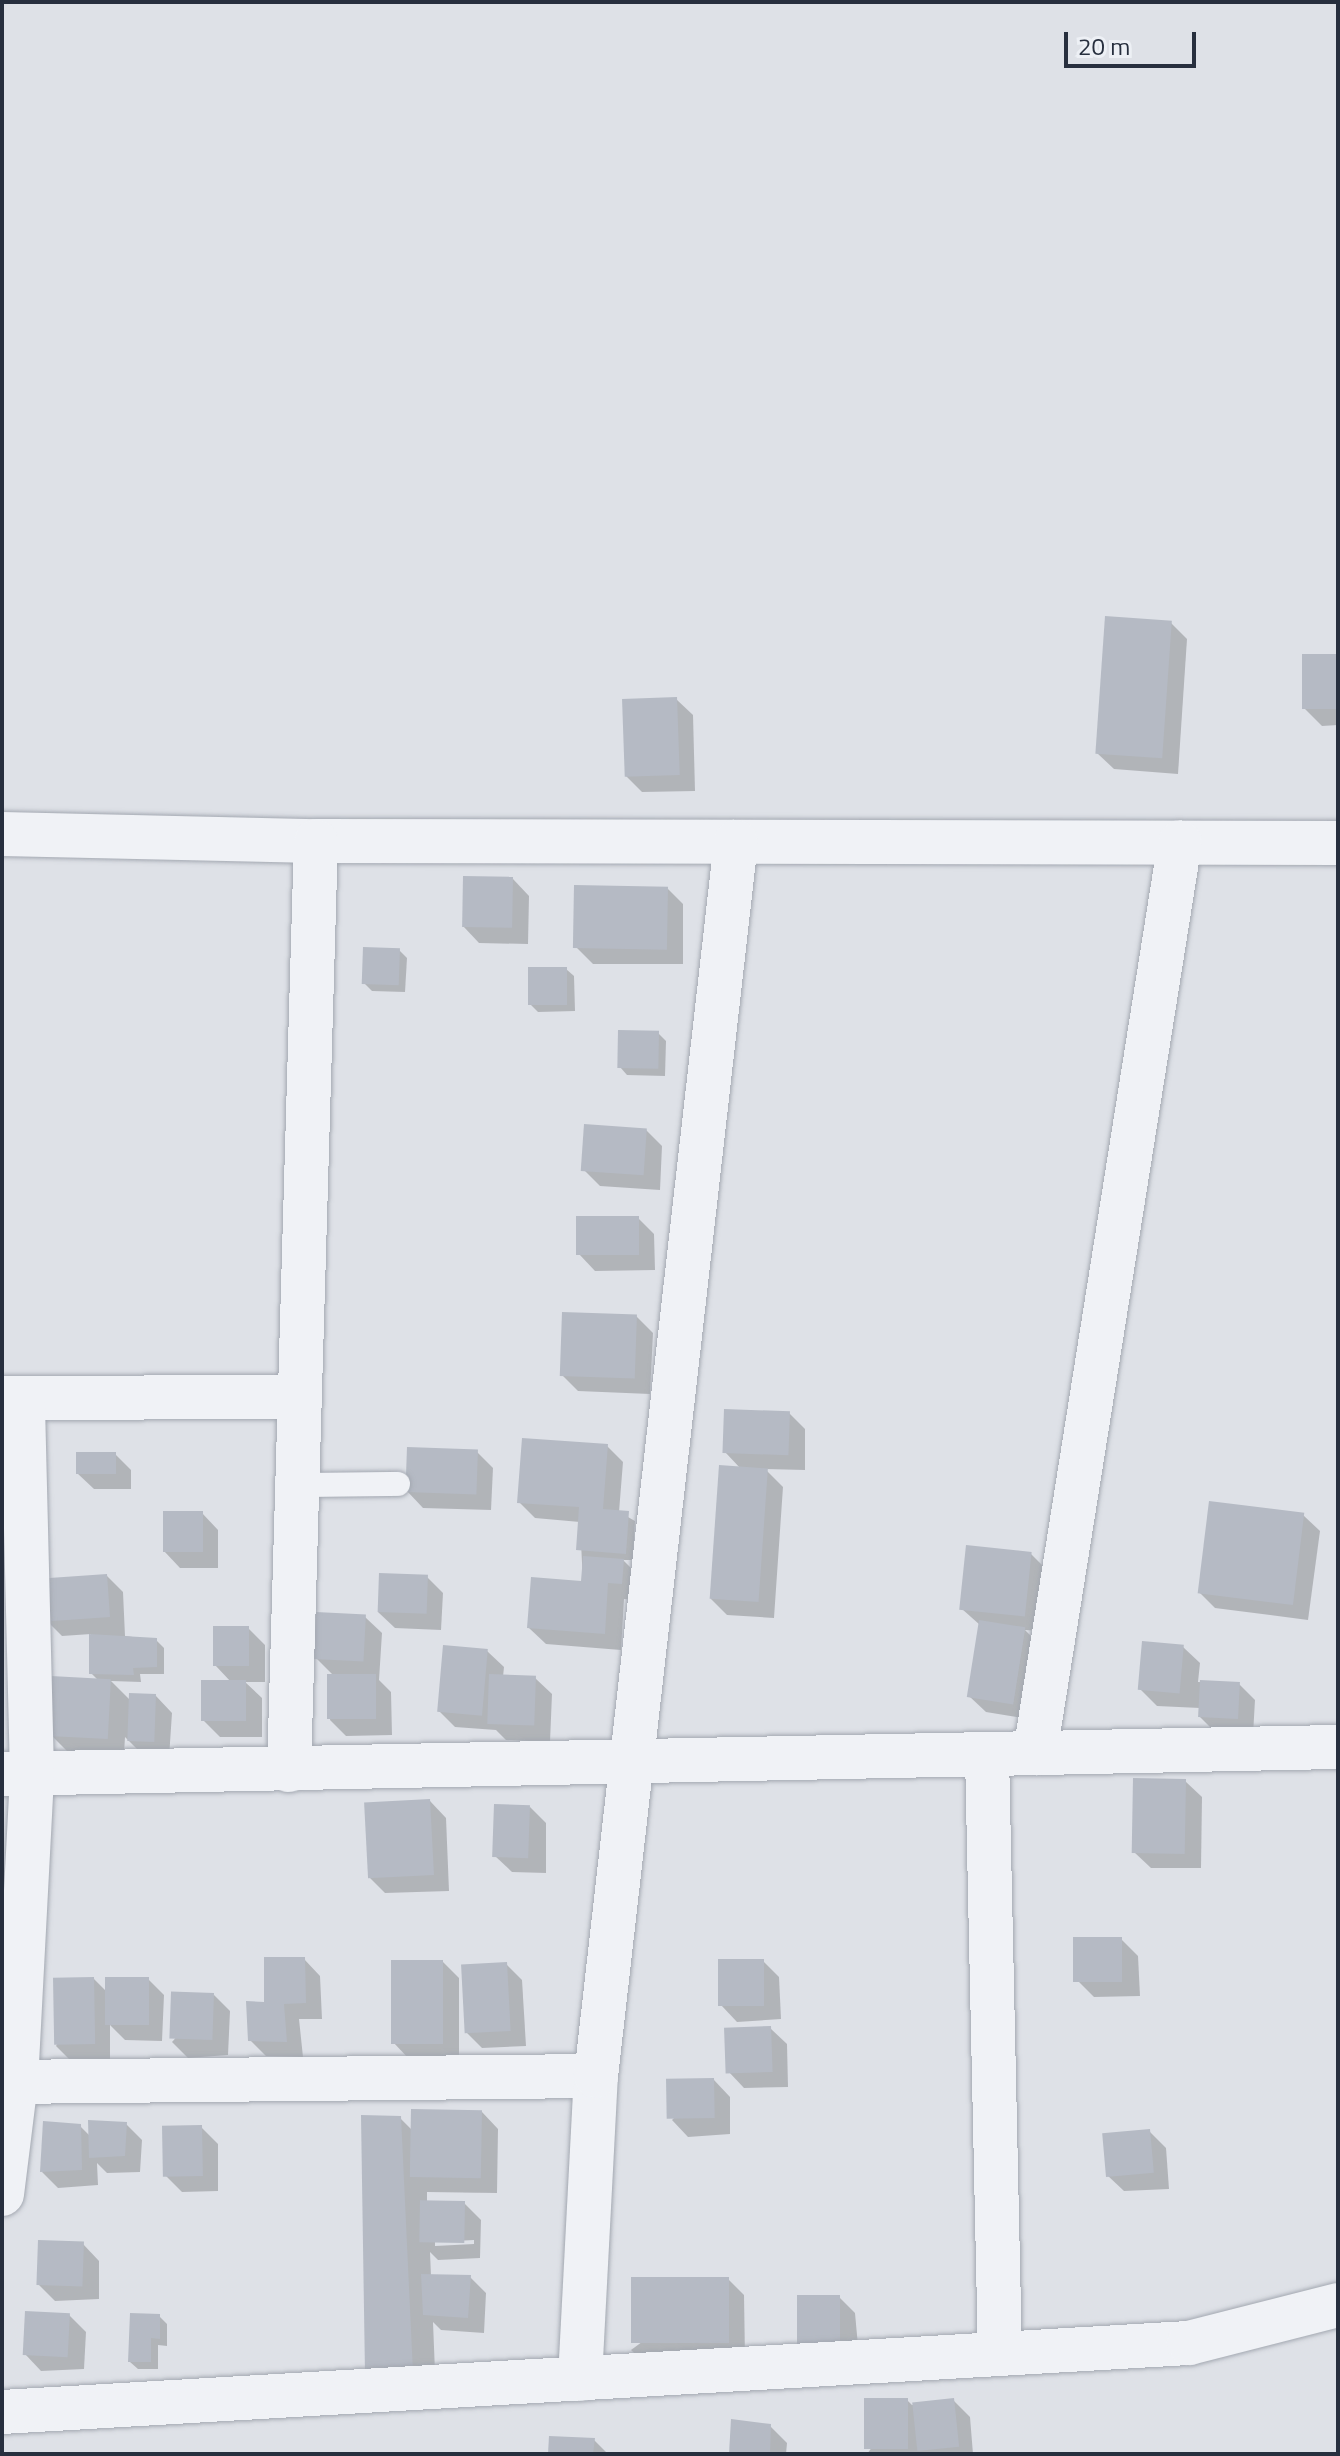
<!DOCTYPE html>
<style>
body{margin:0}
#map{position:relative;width:1340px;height:2456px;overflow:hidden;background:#dee1e7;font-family:"Titillium Web",sans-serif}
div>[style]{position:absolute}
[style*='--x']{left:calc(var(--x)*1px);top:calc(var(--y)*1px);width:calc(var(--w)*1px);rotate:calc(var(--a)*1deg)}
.shadow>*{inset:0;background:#0003}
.building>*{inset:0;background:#b5bac4;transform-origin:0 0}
.roads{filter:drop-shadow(0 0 2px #a3a8b1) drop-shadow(0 0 2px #a3a8b1)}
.lane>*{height:24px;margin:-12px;padding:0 12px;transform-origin:12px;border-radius:12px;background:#f0f2f6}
.street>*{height:44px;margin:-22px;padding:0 22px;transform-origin:22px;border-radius:22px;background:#f0f2f6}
span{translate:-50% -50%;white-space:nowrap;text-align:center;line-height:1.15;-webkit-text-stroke:8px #edf0f5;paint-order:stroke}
.frame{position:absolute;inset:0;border:4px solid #272f3e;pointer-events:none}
.scale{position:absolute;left:1064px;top:32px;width:132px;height:36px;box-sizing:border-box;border:4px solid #272f3e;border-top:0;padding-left:10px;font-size:24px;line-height:28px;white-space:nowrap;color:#272f3e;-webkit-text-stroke:6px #edf0f5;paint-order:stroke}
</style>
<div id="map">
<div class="shadow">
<i style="clip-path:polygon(1171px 623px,1187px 639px,1178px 774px,1114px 769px,1097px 753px)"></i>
<i style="clip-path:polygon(1338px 656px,1338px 725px,1322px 726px,1305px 709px)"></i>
<i style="clip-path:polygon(676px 699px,693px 715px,695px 791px,642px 792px,626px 776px)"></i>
<i style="clip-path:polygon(513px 879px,529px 896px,528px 944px,479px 943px,463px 926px)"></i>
<i style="clip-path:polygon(667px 888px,683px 904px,683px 964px,593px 964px,576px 947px)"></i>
<i style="clip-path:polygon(399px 950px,407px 958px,405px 992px,372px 991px,364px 983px)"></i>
<i style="clip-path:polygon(566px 969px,574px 976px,575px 1011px,538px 1012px,530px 1004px)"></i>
<i style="clip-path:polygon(658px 1033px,666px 1041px,665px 1076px,627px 1075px,620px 1067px)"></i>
<i style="clip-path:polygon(646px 1130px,662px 1146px,660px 1190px,600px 1186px,584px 1170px)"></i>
<i style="clip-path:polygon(638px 1218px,654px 1234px,655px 1270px,595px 1271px,579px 1254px)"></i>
<i style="clip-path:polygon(636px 1316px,653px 1333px,650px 1394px,578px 1391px,562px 1375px)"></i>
<i style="clip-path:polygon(789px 1413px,805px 1429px,805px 1470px,765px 1469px,783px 1487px,774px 1618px,727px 1615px,711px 1599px,741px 1469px,725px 1452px)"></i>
<i style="clip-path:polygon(607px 1446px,623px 1462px,619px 1512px,635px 1521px,633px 1560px,623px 1560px,640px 1577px,638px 1600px,624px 1599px,621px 1650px,546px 1644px,529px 1628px,583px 1583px,580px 1522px,535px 1518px,519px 1502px)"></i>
<i style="clip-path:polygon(477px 1452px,493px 1468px,491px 1510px,423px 1508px,407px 1491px)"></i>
<i style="clip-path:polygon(115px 1454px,131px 1470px,131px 1489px,94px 1489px,77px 1473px)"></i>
<i style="clip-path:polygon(202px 1513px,218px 1530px,218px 1568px,180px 1568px,164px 1551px)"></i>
<i style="clip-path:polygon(1303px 1515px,1320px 1531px,1308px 1620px,1215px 1608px,1199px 1592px)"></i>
<i style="clip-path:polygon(1031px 1554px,1047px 1570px,1041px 1631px,1025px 1630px,1040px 1645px,1029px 1719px,986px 1712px,969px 1696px,980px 1625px,962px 1609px)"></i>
<i style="clip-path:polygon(107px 1576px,123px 1592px,125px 1636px,156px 1640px,164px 1648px,164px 1674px,140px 1674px,141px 1682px,111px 1681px,130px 1700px,156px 1696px,172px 1713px,169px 1758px,145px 1757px,125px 1737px,124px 1754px,68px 1752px,51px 1735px,98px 1680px,91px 1673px,91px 1634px,62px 1636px,46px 1620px)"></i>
<i style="clip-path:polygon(427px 1577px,443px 1593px,441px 1630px,395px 1628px,378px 1612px)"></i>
<i style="clip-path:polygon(365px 1617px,382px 1633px,379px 1680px,391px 1692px,392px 1735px,346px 1736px,330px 1720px,334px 1676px,316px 1658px)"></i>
<i style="clip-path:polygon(248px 1628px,265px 1645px,265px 1682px,245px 1682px,262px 1698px,262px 1737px,220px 1737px,203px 1720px,231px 1682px,215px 1665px)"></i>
<i style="clip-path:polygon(1183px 1647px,1200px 1663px,1198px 1682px,1239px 1684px,1255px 1700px,1253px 1735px,1216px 1733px,1199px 1716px,1200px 1708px,1157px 1706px,1140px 1689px)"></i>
<i style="clip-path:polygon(487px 1651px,504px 1667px,503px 1677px,535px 1678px,552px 1694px,550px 1742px,506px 1740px,496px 1730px,455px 1727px,439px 1711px)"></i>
<i style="clip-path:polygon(1185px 1781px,1202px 1797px,1201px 1868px,1151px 1868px,1134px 1852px)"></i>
<i style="clip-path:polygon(430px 1801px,446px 1818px,449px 1891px,385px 1893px,369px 1877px)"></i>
<i style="clip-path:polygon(530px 1807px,546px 1823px,546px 1873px,512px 1872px,495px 1856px)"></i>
<i style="clip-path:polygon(1121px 1939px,1138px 1956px,1140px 1996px,1094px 1997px,1078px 1981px)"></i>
<i style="clip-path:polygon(304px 1959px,320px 1976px,322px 2019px,299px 2019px,303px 2057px,266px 2056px,250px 2040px,266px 2004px)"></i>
<i style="clip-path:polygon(763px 1961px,779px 1977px,781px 2019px,737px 2022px,721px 2005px)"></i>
<i style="clip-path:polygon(443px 1962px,459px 1978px,459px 2060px,409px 2059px,393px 2042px)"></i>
<i style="clip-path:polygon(506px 1964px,522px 1980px,526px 2046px,482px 2048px,466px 2032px)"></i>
<i style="clip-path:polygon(94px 1979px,107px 1992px,148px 1979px,164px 1995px,162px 2041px,125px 2040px,110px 2025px,110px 2060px,72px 2062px,56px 2046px)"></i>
<i style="clip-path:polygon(214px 1995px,230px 2011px,228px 2055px,188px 2058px,172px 2042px)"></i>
<i style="clip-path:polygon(770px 2028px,787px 2044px,788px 2087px,744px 2088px,728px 2071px)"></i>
<i style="clip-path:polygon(714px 2080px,730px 2097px,730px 2134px,688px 2137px,672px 2120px)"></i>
<i style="clip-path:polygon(evenodd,482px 2112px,498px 2129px,497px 2193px,427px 2192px,427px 2205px,464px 2203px,481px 2220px,480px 2258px,438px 2260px,430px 2252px,431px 2276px,470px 2277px,486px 2293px,484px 2333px,441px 2330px,433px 2322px,436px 2397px,391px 2397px,400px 2118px,413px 2131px,482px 2112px,474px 2240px,474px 2244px,435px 2246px,435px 2242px,474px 2240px)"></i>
<i style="clip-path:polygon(126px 2124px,142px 2140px,140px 2172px,107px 2173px,97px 2163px,98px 2185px,58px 2188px,42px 2172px,80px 2126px,90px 2136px)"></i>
<i style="clip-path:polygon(201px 2127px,218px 2144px,218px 2191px,182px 2192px,166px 2176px)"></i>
<i style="clip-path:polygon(1149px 2131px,1166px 2148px,1169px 2189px,1124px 2191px,1107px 2175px)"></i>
<i style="clip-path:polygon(83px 2244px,99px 2261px,99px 2299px,55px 2301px,39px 2285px)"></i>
<i style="clip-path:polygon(728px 2279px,744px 2295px,745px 2358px,648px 2366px,631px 2350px)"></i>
<i style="clip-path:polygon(839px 2297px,855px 2313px,859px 2357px,817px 2361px)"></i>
<i style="clip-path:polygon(69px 2315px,86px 2332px,84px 2369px,41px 2371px,25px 2354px)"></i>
<i style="clip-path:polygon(159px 2316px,167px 2324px,167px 2346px,158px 2345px,158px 2369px,138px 2369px,130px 2362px)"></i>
<i style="clip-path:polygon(907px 2400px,912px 2405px,953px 2400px,970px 2417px,973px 2454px,867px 2454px)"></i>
<i style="clip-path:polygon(770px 2426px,787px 2443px,786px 2454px,731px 2454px)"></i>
<i style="clip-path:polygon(594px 2440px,608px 2454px,550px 2454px)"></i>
</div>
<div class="building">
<i style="left:1105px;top:616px;width:67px;height:138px;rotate:4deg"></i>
<i style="left:1338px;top:654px;width:55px;height:36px;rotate:90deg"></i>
<i style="left:677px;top:697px;width:78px;height:55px;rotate:88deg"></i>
<i style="left:463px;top:876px;width:50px;height:51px;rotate:1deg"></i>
<i style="left:574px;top:885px;width:94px;height:63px;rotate:1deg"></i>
<i style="left:363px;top:947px;width:37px;height:37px;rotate:2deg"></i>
<i style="left:528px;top:967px;width:39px;height:38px"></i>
<i style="left:618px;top:1030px;width:41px;height:38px;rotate:1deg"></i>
<i style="left:584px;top:1124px;width:63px;height:47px;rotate:4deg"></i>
<i style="left:576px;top:1216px;width:63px;height:39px"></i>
<i style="left:562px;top:1312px;width:75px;height:64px;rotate:2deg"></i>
<i style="left:724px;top:1409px;width:66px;height:44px;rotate:2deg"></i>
<i style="clip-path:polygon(522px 1438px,608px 1444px,603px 1509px,629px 1511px,626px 1554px,576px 1550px,579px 1507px,517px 1503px)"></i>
<i style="left:407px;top:1447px;width:71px;height:45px;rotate:2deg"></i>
<i style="left:76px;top:1452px;width:40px;height:22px"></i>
<i style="left:719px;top:1465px;width:49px;height:134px;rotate:4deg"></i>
<i style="left:1209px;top:1501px;width:96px;height:93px;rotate:7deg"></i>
<i style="left:163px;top:1511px;width:40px;height:41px"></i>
<i style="left:966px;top:1545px;width:66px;height:65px;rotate:6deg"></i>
<i style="clip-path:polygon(583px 1556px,624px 1559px,622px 1584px,608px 1583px,605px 1634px,527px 1628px,531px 1577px,581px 1581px)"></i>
<i style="left:379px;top:1573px;width:49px;height:39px;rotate:2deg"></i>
<i style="left:107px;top:1574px;width:43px;height:65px;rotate:86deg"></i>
<i style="left:316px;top:1612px;width:50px;height:47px;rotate:3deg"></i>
<i style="left:979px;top:1620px;width:47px;height:78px;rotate:9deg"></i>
<i style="left:213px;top:1626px;width:36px;height:40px"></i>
<i style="clip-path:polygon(89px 1634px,157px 1638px,157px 1667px,133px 1668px,134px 1675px,89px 1674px)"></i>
<i style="left:1142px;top:1641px;width:42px;height:49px;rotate:5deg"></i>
<i style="left:443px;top:1645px;width:45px;height:67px;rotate:5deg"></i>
<i style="left:376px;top:1674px;width:45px;height:49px;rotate:90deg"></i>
<i style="left:489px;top:1674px;width:47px;height:50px;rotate:2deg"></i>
<i style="left:51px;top:1676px;width:60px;height:60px;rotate:3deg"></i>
<i style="left:201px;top:1680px;width:45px;height:41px"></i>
<i style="left:1200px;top:1680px;width:40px;height:37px;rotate:3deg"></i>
<i style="left:129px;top:1693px;width:27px;height:48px;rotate:2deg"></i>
<i style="left:1133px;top:1778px;width:53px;height:75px;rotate:1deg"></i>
<i style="left:430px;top:1799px;width:76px;height:66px;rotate:87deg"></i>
<i style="left:494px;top:1804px;width:36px;height:53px;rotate:2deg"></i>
<i style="left:1073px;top:1937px;width:49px;height:45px"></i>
<i style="clip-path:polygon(264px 1957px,305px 1957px,306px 2003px,284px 2004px,287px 2042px,248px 2041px,246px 2001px,264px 2002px)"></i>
<i style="left:718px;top:1959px;width:46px;height:47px"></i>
<i style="left:443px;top:1960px;width:84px;height:52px;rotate:90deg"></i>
<i style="left:507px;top:1962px;width:69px;height:46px;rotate:87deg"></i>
<i style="left:94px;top:1977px;width:67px;height:41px;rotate:89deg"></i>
<i style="left:105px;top:1977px;width:44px;height:48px"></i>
<i style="left:214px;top:1993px;width:47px;height:43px;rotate:92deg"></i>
<i style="left:771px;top:2026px;width:46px;height:47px;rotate:88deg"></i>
<i style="left:714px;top:2078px;width:40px;height:48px;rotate:89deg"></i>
<i style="left:411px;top:2109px;width:71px;height:68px;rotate:1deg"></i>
<i style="clip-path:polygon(361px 2115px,401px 2116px,413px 2373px,365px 2374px)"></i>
<i style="clip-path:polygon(88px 2120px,127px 2122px,125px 2156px,89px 2158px)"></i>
<i style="clip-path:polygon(43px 2121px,81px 2124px,82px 2170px,40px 2172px)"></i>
<i style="left:202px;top:2125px;width:51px;height:40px;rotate:89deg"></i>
<i style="left:1150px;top:2129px;width:44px;height:48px;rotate:85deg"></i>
<i style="left:465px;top:2201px;width:42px;height:45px;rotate:91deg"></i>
<i style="left:38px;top:2240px;width:46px;height:45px;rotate:2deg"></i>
<i style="clip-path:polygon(421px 2274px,471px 2275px,468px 2318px,423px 2315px)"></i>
<i style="left:729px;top:2277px;width:66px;height:98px;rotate:90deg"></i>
<i style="left:797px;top:2295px;width:43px;height:50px"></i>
<i style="left:25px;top:2311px;width:45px;height:44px;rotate:3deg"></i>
<i style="clip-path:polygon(130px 2313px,160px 2314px,160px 2339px,151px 2338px,151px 2362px,128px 2362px)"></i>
<i style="left:908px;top:2398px;width:51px;height:44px;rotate:90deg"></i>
<i style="left:954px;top:2398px;width:49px;height:42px;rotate:84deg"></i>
<i style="clip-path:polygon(731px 2419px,771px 2424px,770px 2454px,729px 2454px)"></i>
<i style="clip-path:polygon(549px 2436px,595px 2438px,593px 2454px,548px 2454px)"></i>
</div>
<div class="roads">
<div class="lane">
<i style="--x:297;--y:1485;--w:101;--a:-0.6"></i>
</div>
<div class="street">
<i style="--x:2;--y:834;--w:314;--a:1.3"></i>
<i style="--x:316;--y:841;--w:1022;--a:0.11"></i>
<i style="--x:2;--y:1398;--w:298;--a:-0.2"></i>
<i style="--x:1035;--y:1753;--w:922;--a:-80.96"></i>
<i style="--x:987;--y:1755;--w:599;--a:88.76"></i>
<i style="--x:289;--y:1770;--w:929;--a:-88.34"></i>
<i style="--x:2;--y:1774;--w:1336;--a:-1.16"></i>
<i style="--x:2;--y:2082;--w:594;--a:-0.58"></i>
<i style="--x:2;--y:2194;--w:113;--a:-82.9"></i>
<i style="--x:16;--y:2082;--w:308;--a:-87"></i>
<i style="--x:32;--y:1774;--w:376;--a:-91.4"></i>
<i style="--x:580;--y:2379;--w:303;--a:-87"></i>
<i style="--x:596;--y:2076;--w:1242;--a:-83.53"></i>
<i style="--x:2;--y:2412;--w:1189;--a:-3.33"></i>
<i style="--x:1189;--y:2343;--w:154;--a:-14.3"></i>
</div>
</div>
<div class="frame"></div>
<div class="scale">20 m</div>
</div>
